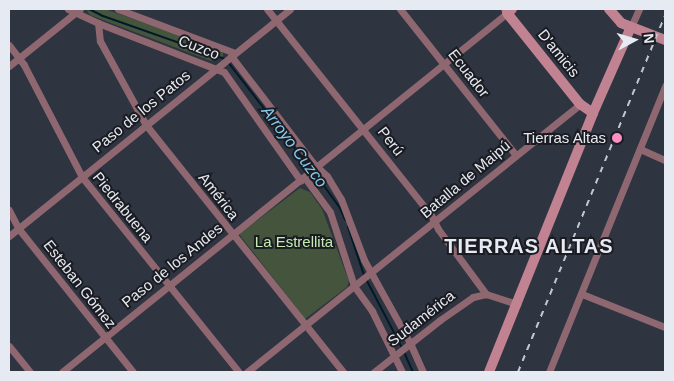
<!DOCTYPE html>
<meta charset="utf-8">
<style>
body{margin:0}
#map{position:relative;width:674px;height:381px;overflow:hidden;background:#2f3441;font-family:Arial,sans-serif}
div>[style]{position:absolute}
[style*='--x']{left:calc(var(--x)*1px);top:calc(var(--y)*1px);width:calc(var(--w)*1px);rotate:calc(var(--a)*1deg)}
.green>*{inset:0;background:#44543d}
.stream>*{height:2px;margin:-1px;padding:0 1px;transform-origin:1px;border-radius:1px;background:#001b28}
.street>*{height:7px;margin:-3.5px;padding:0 3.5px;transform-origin:3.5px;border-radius:3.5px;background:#8f6770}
.secondary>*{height:10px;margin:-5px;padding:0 5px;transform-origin:5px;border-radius:5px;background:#c18391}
.rail>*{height:2px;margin-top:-1px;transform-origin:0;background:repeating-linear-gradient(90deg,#c2c6cf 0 6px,transparent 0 12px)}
.dots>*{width:14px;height:14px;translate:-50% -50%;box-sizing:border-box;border:2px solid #1a1c22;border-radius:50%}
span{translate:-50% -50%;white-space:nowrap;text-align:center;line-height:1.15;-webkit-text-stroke:4px #1a1c22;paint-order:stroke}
.street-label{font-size:15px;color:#e6eaf2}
.poi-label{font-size:15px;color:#e6eaf2}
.right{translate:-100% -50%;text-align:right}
.park-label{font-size:15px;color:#c5ecb3}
.water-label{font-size:16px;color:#86cbee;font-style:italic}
.district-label{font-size:20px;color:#e6eaf2;font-weight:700;letter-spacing:1px}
.frame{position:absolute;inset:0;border:10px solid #e6eaf2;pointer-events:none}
.north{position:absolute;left:609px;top:15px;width:50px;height:50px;-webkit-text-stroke:4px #1a1c22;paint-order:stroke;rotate:84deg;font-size:14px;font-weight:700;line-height:20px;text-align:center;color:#e6eaf2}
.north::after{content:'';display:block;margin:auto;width:18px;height:22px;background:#e6eaf2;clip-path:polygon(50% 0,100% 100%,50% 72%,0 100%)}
</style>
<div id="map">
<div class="green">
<i style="clip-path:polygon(90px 9px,105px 9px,223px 50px,223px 56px,211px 61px,90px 15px,87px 11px)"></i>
<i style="clip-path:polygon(300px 188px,310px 192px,322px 209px,349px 281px,347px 287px,305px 319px,239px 234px)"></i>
</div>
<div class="stream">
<i style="--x:89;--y:9;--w:16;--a:27"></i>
<i style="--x:103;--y:16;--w:129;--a:19.4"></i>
<i style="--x:228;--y:62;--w:135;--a:52.2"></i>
<i style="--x:314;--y:172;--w:44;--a:54.2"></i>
<i style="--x:340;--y:208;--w:13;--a:67"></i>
<i style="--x:348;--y:227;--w:51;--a:71.6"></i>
<i style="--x:366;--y:279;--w:78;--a:62.4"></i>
<i style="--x:404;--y:352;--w:22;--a:66"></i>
</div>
<div class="street">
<i style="--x:68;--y:9;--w:33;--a:25"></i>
<i style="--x:98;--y:23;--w:135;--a:21.3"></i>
<i style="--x:224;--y:72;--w:133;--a:54.8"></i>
<i style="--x:118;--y:9;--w:125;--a:20.6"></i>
<i style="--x:267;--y:9;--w:263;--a:51.5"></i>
<i style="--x:431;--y:215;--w:16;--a:63"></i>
<i style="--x:438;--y:229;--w:81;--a:53.6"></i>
<i style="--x:400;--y:9;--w:185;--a:51.6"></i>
<i style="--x:98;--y:23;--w:18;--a:84"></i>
<i style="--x:100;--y:41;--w:96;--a:61.3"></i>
<i style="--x:146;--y:125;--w:316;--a:51.4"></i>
<i style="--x:631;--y:27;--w:20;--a:-66"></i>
<i style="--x:9;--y:45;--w:25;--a:53"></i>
<i style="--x:24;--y:65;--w:126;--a:62.6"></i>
<i style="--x:82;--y:177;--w:250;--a:51.2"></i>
<i style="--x:231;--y:56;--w:135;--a:52.5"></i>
<i style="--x:313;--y:163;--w:19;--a:43"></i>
<i style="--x:327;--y:176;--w:27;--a:59"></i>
<i style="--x:341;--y:199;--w:65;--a:69.3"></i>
<i style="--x:364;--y:260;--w:95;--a:61"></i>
<i style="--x:410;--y:343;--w:32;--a:66"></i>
<i style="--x:9;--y:66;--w:91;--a:-38.8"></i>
<i style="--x:640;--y:149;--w:27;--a:24"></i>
<i style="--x:305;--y:178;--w:42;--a:53.7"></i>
<i style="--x:330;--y:212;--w:78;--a:72"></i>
<i style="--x:354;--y:286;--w:31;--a:54"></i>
<i style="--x:372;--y:311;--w:68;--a:63.8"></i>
<i style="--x:9;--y:210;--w:20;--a:63"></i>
<i style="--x:18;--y:228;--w:184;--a:51.4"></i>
<i style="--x:9;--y:236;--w:361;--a:-38.9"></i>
<i style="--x:582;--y:294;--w:89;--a:21.7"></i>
<i style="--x:9;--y:346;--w:33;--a:51"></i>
<i style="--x:62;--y:372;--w:572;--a:-38.89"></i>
<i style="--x:507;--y:13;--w:5;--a:-127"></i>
<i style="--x:247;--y:372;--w:427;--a:-38.8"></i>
<i style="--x:374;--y:372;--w:84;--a:-38.2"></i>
<i style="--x:440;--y:320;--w:40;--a:-34.9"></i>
<i style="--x:473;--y:297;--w:13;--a:-13"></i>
<i style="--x:486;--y:294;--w:33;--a:18"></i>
<i style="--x:549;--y:372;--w:309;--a:-67.9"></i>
</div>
<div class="secondary">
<i style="--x:512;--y:9;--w:6;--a:141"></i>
<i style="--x:507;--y:13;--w:117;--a:51.3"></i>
<i style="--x:580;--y:104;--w:16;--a:35"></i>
<i style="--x:609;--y:9;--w:18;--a:49"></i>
<i style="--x:621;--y:23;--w:47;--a:21.1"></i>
<i style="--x:489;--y:372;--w:279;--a:-68.1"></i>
<i style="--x:593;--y:113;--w:94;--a:-66.2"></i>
</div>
<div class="rail">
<i style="--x:518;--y:372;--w:385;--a:-67.6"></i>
</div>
<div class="dots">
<i style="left:617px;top:138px;background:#fb8fc4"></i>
</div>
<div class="street-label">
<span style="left:199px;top:47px;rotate:21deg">Cuzco</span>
<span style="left:559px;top:53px;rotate:51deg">D'amicis</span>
<span style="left:469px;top:73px;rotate:52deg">Ecuador</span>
<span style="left:141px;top:111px;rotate:-39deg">Paso de los Patos</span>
<span style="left:391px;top:141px;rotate:52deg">Perú</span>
<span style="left:465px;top:179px;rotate:-40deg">Batalla de Maipú</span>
<span style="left:219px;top:196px;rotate:52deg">América</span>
<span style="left:123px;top:207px;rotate:51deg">Piedrabuena</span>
<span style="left:172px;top:265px;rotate:-39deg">Paso de los Andes</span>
<span style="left:80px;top:284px;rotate:52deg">Esteban Gómez</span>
<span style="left:421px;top:318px;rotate:-38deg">Sudamérica</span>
</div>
<div class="poi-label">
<span class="right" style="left:606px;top:138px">Tierras Altas</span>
</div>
<div class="park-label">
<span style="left:294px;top:242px">La Estrellita</span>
</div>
<div class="water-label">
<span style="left:294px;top:147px;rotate:53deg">Arroyo Cuzco</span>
</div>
<div class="district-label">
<span style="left:529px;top:246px">TIERRAS ALTAS</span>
</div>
<div class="frame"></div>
<div class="north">N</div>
</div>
